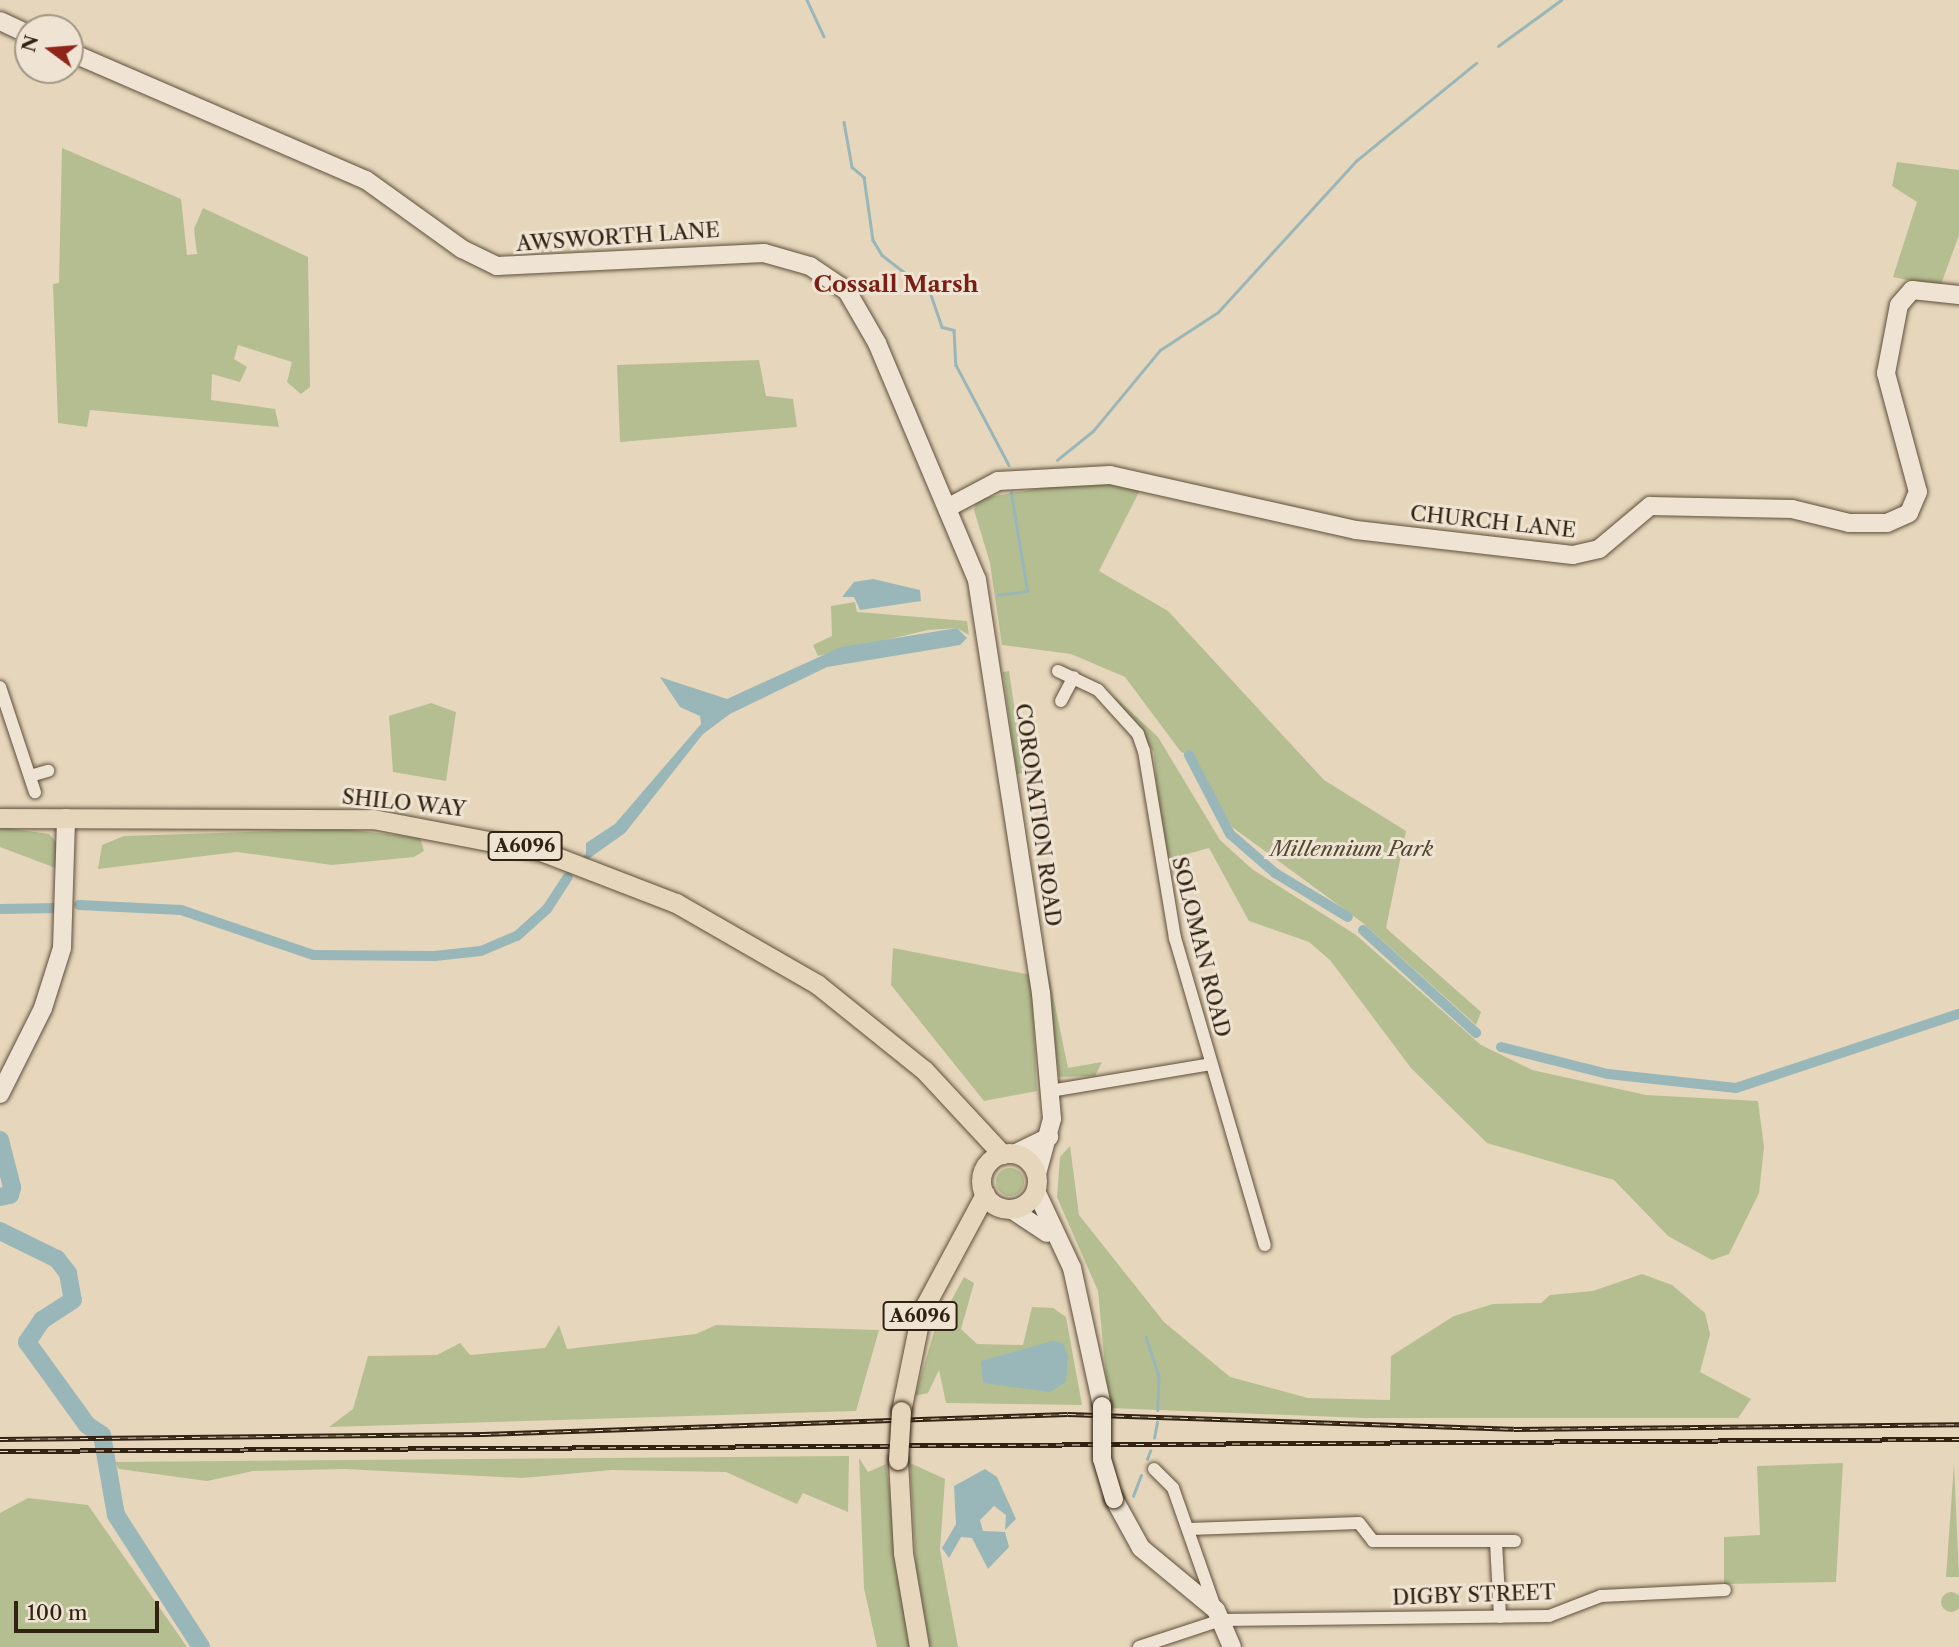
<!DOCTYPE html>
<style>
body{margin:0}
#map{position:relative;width:1959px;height:1647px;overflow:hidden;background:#e6d6bb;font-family:"Libre Caslon Text",serif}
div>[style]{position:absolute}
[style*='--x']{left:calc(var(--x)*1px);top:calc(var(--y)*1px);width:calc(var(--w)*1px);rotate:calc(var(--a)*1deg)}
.green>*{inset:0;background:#b5be90}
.round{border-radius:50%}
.water>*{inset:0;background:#99b7b9}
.stream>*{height:2.5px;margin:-1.25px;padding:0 1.25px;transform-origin:1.25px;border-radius:1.25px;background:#99b7b9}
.canal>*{height:10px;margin:-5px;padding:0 5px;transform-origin:5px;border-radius:5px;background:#99b7b9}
.river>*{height:18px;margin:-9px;padding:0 9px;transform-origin:9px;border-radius:9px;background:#99b7b9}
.roads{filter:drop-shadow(0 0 2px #5e4f3c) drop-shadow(0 0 2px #5e4f3c)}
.street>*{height:12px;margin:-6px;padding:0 6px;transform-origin:6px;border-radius:6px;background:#efe4d3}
.secondary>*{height:18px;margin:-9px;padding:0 9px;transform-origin:9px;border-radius:9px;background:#efe4d3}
.primary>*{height:19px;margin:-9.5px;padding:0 9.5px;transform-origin:9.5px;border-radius:9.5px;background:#e6d6bb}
.primary>.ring{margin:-9.5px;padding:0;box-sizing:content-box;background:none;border:19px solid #e6d6bb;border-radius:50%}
.rail>*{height:5px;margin-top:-2.5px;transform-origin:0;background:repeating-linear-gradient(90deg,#efe4d3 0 8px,#312211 0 16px);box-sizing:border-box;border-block:2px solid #312211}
.bridges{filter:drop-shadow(0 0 2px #312211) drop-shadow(0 0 2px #312211)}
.secondary-bridge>*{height:18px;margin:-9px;padding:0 9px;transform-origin:9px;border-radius:9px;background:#efe4d3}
.primary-bridge>*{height:19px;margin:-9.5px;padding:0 9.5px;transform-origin:9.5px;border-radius:9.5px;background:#e6d6bb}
span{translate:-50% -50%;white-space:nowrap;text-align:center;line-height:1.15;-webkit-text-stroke:6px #efe4d3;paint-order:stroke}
.shield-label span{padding:2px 5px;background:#efe4d3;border:2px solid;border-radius:5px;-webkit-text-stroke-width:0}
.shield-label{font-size:19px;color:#312211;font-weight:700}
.street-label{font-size:21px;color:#312211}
.park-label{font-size:21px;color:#524931;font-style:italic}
.neighbourhood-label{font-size:23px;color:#7a1f14;font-weight:700}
.north{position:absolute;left:14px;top:14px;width:70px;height:70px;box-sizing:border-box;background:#efe4d3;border:2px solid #a39685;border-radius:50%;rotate:286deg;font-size:19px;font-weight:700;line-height:28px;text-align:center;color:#312211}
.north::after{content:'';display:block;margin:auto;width:24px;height:32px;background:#8f2418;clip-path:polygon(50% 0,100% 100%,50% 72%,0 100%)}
.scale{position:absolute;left:14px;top:1601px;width:145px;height:32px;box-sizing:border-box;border:4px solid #312211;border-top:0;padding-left:9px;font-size:21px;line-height:24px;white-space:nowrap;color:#312211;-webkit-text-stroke:5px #efe4d3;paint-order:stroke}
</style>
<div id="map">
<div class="green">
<i style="clip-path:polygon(62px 148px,181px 199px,187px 255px,197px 254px,194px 229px,203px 208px,308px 257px,310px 387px,301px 394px,287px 382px,292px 362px,238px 345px,234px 359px,247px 367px,240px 382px,212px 374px,211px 400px,275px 409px,279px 427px,90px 410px,87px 427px,58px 423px,53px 284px,59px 283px)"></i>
<i style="clip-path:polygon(1897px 162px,1959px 170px,1959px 235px,1940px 287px,1893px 277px,1917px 202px,1892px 186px)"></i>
<i style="clip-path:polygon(759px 360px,766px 396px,793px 399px,797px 427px,620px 442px,617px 365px)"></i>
<i style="clip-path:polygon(1090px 480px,1140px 490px,1099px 571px,1168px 611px,1324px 780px,1406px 831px,1386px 928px,1481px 1012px,1476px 1025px,1363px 923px,1232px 827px,1194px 757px,1181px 752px,1125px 677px,1071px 654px,1002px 645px,990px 563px,974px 510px,977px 499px)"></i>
<i style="clip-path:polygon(855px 602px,857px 612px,967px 621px,969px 635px,957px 628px,928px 630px,818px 656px,813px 645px,832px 636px,831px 606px)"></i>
<i style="clip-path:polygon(1009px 671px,1024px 773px,1017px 774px,1003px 672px)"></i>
<i style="clip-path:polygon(1112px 694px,1158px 737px,1220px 840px,1252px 869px,1356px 935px,1481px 1045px,1532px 1070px,1646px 1095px,1758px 1101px,1764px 1147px,1759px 1193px,1729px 1254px,1712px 1260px,1668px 1236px,1614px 1180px,1487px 1143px,1411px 1068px,1330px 960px,1309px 942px,1249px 921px,1209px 848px,1162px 861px,1154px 752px)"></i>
<i style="clip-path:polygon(431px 703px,456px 712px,446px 781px,393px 772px,389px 716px)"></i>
<i style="clip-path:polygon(1022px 782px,1043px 947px,1068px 1068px,1102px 1062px,1095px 1076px,1059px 1077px)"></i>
<i style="clip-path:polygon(0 827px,49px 834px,59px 845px,61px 870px,0 847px)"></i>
<i style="clip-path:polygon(342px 829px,420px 838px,424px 851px,414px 857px,332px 865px,237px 852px,98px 869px,102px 845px,124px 836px)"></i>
<i style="clip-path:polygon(893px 948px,1031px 975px,1037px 1091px,984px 1101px,891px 985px)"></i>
<i style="clip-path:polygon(1070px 1146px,1079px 1215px,1164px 1322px,1230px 1377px,1308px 1398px,1390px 1400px,1391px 1356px,1454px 1316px,1493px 1304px,1541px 1303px,1550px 1295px,1593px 1291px,1642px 1274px,1672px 1285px,1705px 1313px,1710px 1334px,1700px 1372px,1751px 1399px,1738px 1418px,1364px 1418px,1109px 1408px,1098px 1291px,1057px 1197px,1060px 1157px)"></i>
<i class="round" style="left:996px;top:1168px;width:28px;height:28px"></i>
<i style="clip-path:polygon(964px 1277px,974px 1283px,961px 1329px,977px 1344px,1023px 1345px,1032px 1307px,1053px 1308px,1066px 1317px,1082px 1405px,946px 1403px,939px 1370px,928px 1393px,915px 1396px,934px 1332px)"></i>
<i style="clip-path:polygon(559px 1325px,567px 1349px,696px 1334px,716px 1325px,879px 1330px,856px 1411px,329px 1427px,353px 1409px,368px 1356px,437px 1355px,460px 1343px,470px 1355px,545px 1348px)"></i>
<i style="clip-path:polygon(849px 1456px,848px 1512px,803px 1493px,797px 1504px,726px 1472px,612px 1470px,522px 1478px,345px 1469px,253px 1471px,207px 1481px,119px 1469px,114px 1462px)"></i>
<i style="clip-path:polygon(859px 1458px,868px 1472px,886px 1464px,910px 1647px,877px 1647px,864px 1588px)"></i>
<i style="clip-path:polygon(910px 1463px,945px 1479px,940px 1550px,958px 1647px,930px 1647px,916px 1567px)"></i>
<i style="clip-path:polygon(1843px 1463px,1836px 1582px,1724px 1584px,1724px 1537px,1760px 1535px,1757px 1466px)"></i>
<i style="clip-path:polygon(1954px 1464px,1959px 1577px,1946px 1577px)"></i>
<i style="clip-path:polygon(28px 1498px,88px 1505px,187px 1647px,0 1647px,0 1513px)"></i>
<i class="round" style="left:1941px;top:1592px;width:20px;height:20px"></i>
</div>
<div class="water">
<i style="clip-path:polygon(873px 579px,920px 590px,921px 601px,860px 610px,854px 597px,842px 597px,854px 582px)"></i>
<i style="clip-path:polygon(957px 628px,967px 638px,960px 645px,827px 667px,730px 714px,703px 734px,625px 833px,564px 876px,586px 854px,586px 843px,615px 824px,701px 724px,700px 716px,680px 707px,660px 677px,727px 699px,841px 647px)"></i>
<i style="clip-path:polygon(1052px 1341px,1063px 1343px,1068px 1356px,1066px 1382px,1050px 1392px,983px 1383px,981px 1361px)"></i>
<i style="clip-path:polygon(985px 1469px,997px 1477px,1016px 1519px,1005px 1530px,1006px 1515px,994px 1506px,980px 1520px,983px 1531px,1005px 1532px,1009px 1547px,988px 1569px,972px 1538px,961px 1537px,949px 1558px,942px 1548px,956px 1524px,954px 1486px)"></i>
</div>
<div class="stream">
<i style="--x:807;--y:0;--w:40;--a:65"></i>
<i style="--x:1498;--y:46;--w:78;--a:-36.1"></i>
<i style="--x:844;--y:122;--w:46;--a:79.9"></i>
<i style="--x:852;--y:167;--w:16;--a:40"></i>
<i style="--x:864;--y:177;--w:64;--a:81.9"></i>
<i style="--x:873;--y:240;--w:17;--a:59"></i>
<i style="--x:882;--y:255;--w:61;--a:37.6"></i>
<i style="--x:930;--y:292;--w:37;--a:71"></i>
<i style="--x:942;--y:327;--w:12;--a:14"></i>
<i style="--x:954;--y:330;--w:35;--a:87"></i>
<i style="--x:956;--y:365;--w:113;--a:62.1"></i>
<i style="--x:1057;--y:460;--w:46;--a:-38.9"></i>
<i style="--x:1093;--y:431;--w:105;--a:-50.4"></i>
<i style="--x:1160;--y:350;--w:69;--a:-33.2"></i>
<i style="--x:1218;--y:312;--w:205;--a:-47.6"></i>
<i style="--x:1356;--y:161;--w:155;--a:-39.2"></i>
<i style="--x:998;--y:595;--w:29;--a:-8"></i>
<i style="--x:1027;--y:591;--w:99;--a:-99.3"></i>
<i style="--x:1146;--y:1337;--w:41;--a:71.6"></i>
<i style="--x:1159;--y:1376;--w:34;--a:92"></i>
<i style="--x:1154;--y:1438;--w:16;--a:-79"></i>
<i style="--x:1147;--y:1459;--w:9;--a:-69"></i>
<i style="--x:1133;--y:1496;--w:22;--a:-69"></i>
</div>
<div class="canal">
<i style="--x:1189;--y:755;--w:89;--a:62.6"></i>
<i style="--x:1230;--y:834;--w:60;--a:40.9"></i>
<i style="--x:1275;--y:873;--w:85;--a:31.1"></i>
<i style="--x:79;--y:905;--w:102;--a:2.8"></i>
<i style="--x:181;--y:910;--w:139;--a:18.8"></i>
<i style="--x:313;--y:955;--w:122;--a:0.5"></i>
<i style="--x:435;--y:956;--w:46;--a:-6.2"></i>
<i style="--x:481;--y:951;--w:39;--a:-23"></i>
<i style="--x:517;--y:936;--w:40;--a:-42"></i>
<i style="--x:547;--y:909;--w:38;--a:-57"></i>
<i style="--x:0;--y:909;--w:58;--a:-1"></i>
<i style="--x:1363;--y:930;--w:153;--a:42.3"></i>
<i style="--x:1501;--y:1047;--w:110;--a:14.2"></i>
<i style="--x:1608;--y:1074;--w:129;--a:6.2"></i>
<i style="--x:1736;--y:1088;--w:235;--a:-18.4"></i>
</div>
<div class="river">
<i style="--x:0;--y:1140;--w:49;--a:75.7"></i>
<i style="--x:12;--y:1187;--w:8;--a:104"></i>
<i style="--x:10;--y:1195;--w:10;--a:169"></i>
<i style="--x:0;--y:1231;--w:64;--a:26.2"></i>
<i style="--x:57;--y:1259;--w:18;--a:52"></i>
<i style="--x:68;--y:1273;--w:27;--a:80"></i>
<i style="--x:73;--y:1300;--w:37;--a:147"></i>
<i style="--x:42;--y:1320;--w:27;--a:124"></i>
<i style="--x:27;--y:1342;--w:102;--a:54.1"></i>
<i style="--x:87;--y:1425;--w:18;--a:34"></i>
<i style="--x:102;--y:1435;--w:81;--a:80.1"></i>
<i style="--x:116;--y:1515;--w:157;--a:57.2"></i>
</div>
<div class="roads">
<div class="street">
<i style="--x:1058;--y:671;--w:44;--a:25.4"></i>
<i style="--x:1098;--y:690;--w:59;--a:47.7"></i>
<i style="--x:1138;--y:734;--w:18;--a:71"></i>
<i style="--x:1144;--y:751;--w:190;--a:80.6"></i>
<i style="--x:1175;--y:938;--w:320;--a:73.7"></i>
<i style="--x:0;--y:687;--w:111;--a:71.6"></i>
<i style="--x:1061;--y:701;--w:27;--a:-62"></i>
<i style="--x:30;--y:776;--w:19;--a:-16"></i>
<i style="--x:1050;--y:1091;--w:163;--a:-9.5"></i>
<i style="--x:1154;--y:1469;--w:27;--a:45"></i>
<i style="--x:1173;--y:1488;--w:129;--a:70.6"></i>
<i style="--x:1189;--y:1529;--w:170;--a:-2"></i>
<i style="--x:1359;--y:1523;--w:23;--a:52"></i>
<i style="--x:1373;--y:1541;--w:142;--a:0"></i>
<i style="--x:1496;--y:1542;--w:75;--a:86.9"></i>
<i style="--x:1139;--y:1647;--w:86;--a:-18.2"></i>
<i style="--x:1221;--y:1620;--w:328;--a:-0.7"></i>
<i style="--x:1549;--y:1616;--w:56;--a:-21"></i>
<i style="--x:1601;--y:1596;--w:124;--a:-2.8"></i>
</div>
<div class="secondary">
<i style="--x:0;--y:21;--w:31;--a:25"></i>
<i style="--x:70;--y:52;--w:322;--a:23.4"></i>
<i style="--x:366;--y:180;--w:118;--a:35.7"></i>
<i style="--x:462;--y:249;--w:39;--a:26"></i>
<i style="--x:497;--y:266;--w:267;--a:-2.8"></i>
<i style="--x:764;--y:253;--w:48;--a:15.8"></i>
<i style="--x:810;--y:266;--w:45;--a:34"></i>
<i style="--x:847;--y:291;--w:60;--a:60"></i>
<i style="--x:877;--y:343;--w:257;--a:67.1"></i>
<i style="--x:977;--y:580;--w:418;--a:81.2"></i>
<i style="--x:1041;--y:993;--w:126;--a:85"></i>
<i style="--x:1052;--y:1119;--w:57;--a:105.3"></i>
<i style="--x:949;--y:507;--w:55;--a:-28"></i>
<i style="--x:998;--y:481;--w:112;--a:-3.1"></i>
<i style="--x:1110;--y:475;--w:252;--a:12.6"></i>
<i style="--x:1356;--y:530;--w:218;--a:6.6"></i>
<i style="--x:1573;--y:555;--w:27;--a:-13"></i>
<i style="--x:1599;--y:549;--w:67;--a:-40.1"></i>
<i style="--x:1650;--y:506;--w:142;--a:1.2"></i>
<i style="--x:1792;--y:509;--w:59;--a:13.8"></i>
<i style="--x:1849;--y:523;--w:38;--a:0"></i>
<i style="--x:1887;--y:523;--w:24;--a:-24"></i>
<i style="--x:1909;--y:513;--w:23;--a:-67"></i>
<i style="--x:1918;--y:492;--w:123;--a:-105.1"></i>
<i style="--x:1886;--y:373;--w:69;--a:-79.2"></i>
<i style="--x:1899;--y:305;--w:20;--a:-49"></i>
<i style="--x:1912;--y:290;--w:47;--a:6.1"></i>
<i style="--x:0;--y:1094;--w:96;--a:-63.4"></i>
<i style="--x:43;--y:1008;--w:63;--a:-72.4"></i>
<i style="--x:62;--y:948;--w:130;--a:-88.2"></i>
<i style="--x:1016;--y:1153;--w:37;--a:-26"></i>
<i style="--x:1036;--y:1191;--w:85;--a:64.9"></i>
<i style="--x:1072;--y:1268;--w:141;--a:77.7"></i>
<i style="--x:1011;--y:1209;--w:43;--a:33.7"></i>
<i style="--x:1114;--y:1499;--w:56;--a:61.1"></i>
<i style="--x:1141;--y:1548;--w:97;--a:39.6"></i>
<i style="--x:1216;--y:1610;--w:40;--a:66.6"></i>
</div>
<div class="primary">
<i style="--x:0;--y:818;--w:373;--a:0.2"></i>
<i style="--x:373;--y:819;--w:171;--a:10.8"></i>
<i style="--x:541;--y:851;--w:145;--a:21.1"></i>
<i style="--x:676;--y:903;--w:163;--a:29.9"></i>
<i style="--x:817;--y:984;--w:137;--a:38.8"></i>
<i style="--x:924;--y:1070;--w:115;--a:47.1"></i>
<i class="ring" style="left:981px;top:1153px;width:37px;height:37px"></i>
<i style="--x:901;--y:1411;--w:100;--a:-78.5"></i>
<i style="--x:921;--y:1313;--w:135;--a:-61.7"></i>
<i style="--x:898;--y:1460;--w:93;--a:86.9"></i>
<i style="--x:903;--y:1553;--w:95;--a:80.3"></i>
</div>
</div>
<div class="rail">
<i style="--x:0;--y:1439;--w:483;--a:-0.6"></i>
<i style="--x:483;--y:1434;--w:585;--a:-1.96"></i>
<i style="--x:1068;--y:1414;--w:446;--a:1.9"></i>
<i style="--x:1514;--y:1429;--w:445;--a:-0.6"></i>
<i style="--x:0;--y:1451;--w:1959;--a:-0.35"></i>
</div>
<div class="bridges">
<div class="secondary-bridge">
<i style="--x:1102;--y:1406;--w:53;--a:90"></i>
<i style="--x:1102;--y:1459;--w:42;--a:73.3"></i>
</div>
<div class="primary-bridge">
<i style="--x:898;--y:1460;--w:49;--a:-86.5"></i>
</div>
</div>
<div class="shield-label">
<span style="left:525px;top:846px">A6096</span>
<span style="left:920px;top:1316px">A6096</span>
</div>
<div class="street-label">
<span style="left:618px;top:237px;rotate:-4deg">AWSWORTH LANE</span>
<span style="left:1493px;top:522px;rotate:6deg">CHURCH LANE</span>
<span style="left:404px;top:803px;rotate:6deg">SHILO WAY</span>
<span style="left:1038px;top:815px;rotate:82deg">CORONATION ROAD</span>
<span style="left:1201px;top:947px;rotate:76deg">SOLOMAN ROAD</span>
<span style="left:1474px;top:1595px;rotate:-2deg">DIGBY STREET</span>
</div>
<div class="park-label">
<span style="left:1352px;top:849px">Millennium Park</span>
</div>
<div class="neighbourhood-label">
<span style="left:896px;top:284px">Cossall Marsh</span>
</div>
<div class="north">N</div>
<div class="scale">100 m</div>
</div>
